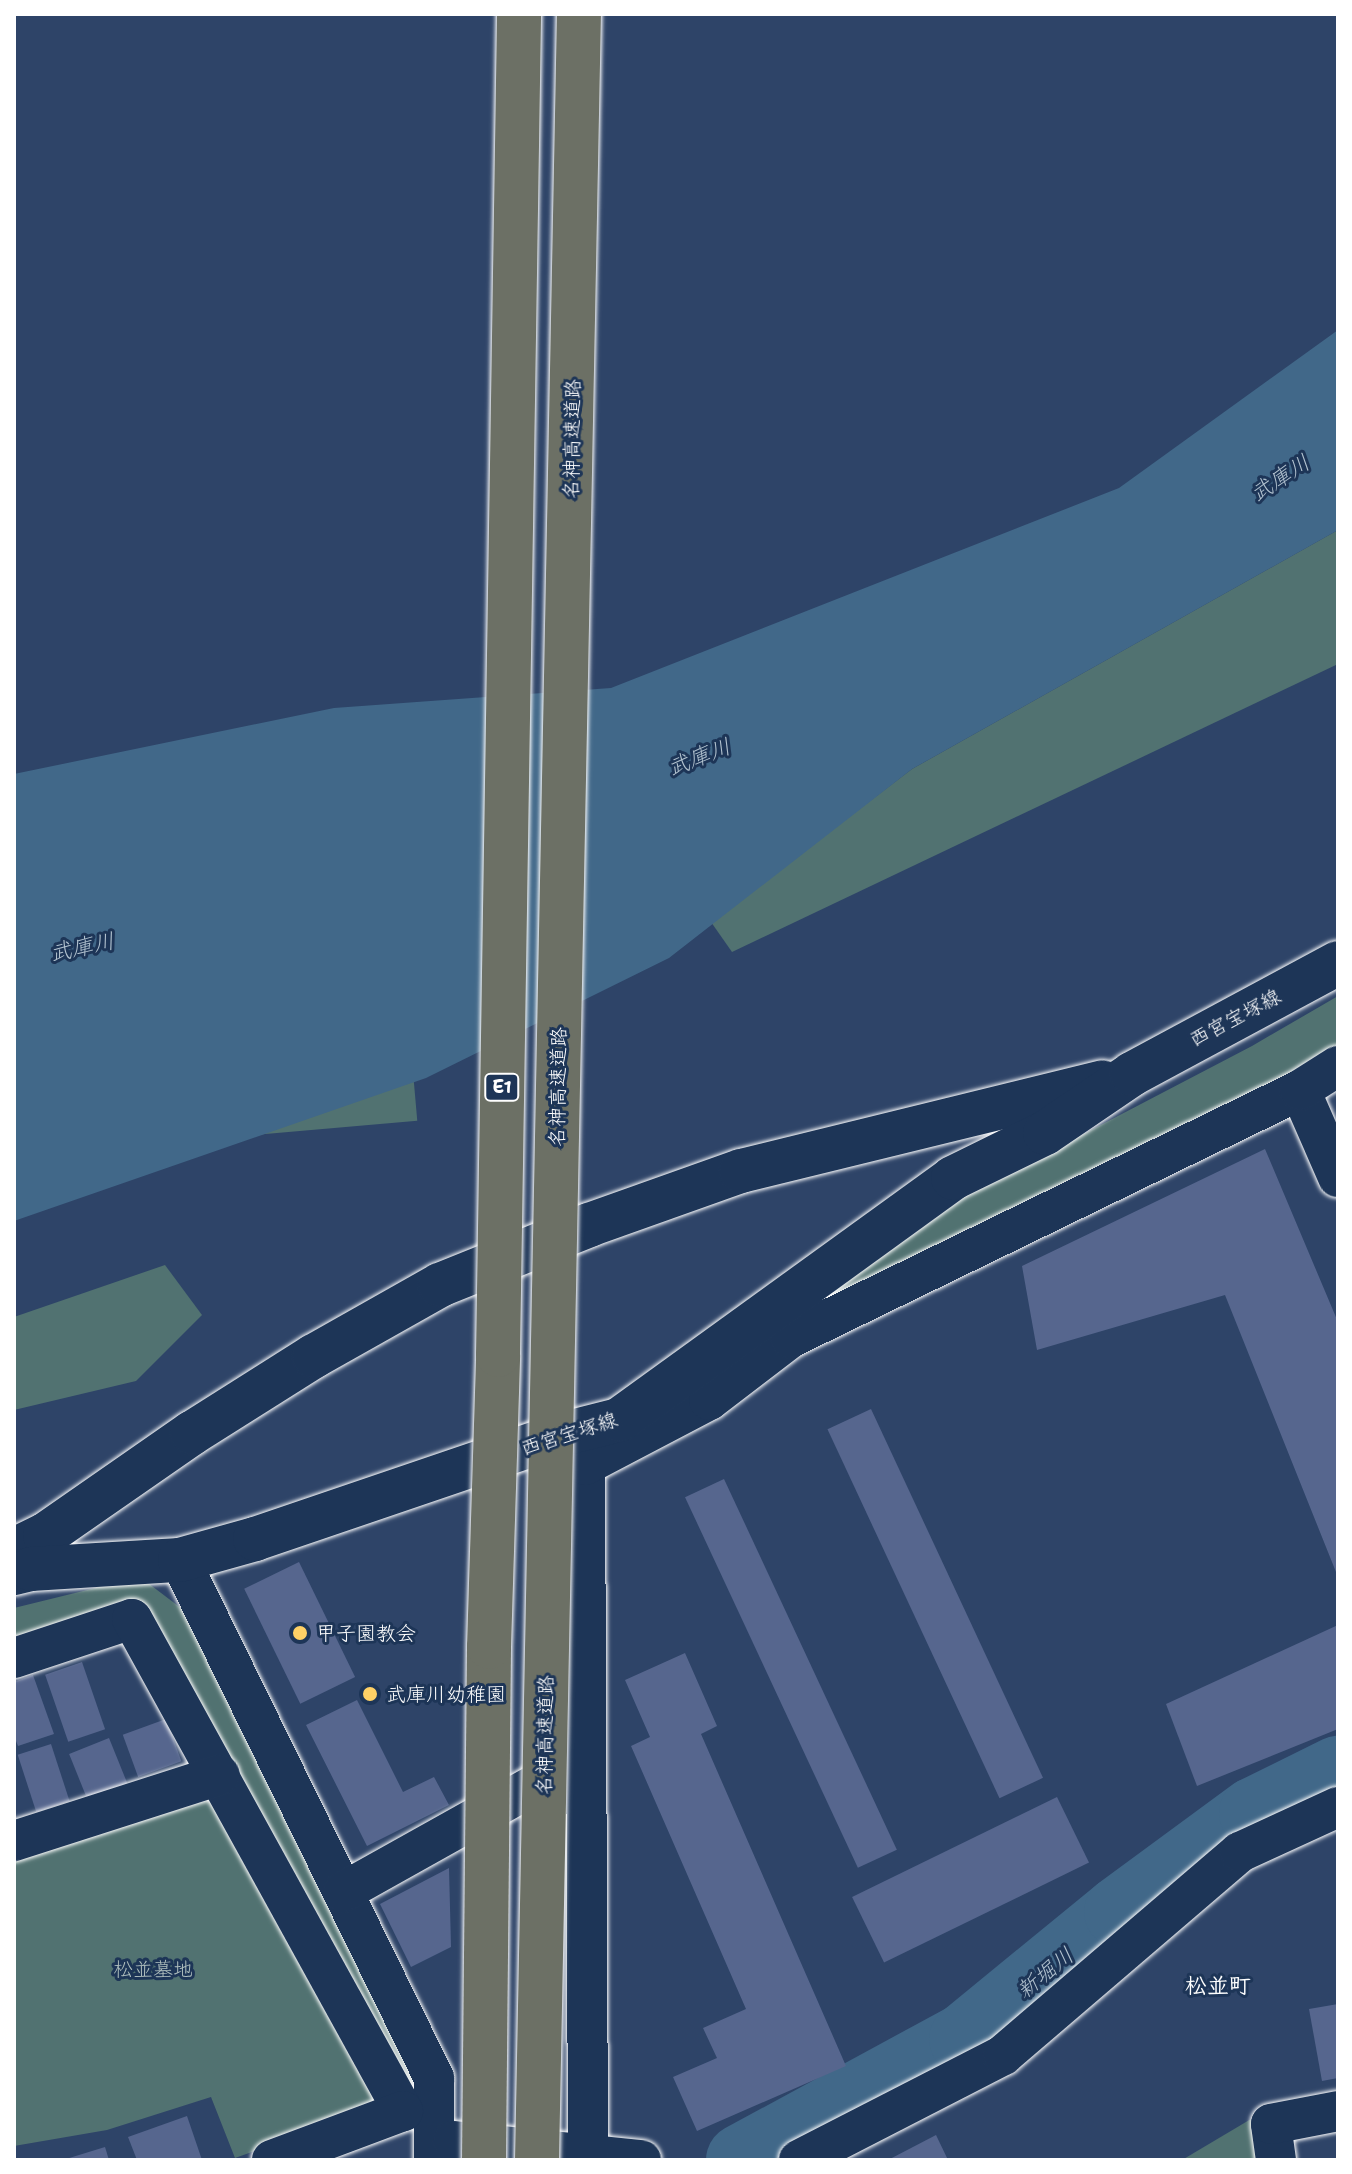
<!DOCTYPE html>
<meta charset="utf-8">
<style>
body{margin:0}
#map{position:relative;width:1352px;height:2174px;overflow:hidden;background:#2e4468;font-family:"Shantell Sans","Klee One",sans-serif}
div>[style]{position:absolute}
[style*='--x']{left:calc(var(--x)*1px);top:calc(var(--y)*1px);width:calc(var(--w)*1px);rotate:calc(var(--a)*1deg)}
.green>*{inset:0;background:#517271;transform-origin:0 0}
.water>*{inset:0;background:#416889}
.river>*{height:72px;margin:-36px;padding:0 36px;transform-origin:36px;border-radius:36px;background:#416889}
.building>*{inset:0;background:#56668e;transform-origin:0 0}
.roads{filter:drop-shadow(0 0 2px #fff) drop-shadow(0 0 2px #fff)}
.street>*{height:40px;margin:-20px;padding:0 20px;transform-origin:20px;border-radius:20px;background:#1d3557}
.secondary>*{height:44px;margin:-22px;padding:0 22px;transform-origin:22px;border-radius:22px;background:#1d3557}
.bridges{filter:drop-shadow(0 0 2px #fff) drop-shadow(0 0 2px #fff)}
.highway-bridge>*{height:44px;margin:-22px;padding:0 22px;transform-origin:22px;border-radius:22px;background:#6c7065}
.dots>*{width:22px;height:22px;translate:-50% -50%;box-sizing:border-box;border:4px solid #1d3557;border-radius:50%}
span{translate:-50% -50%;white-space:nowrap;text-align:center;line-height:1.15;-webkit-text-stroke:6px #1d3557;paint-order:stroke}
.shield-label span{padding:2px 6px;background:#1d3557;border:2px solid;border-radius:6px;-webkit-text-stroke-width:0}
.shield-label{font-size:18px;color:#fff;font-weight:700}
.street-label{font-size:20px;color:#fff}
.poi-label{font-size:20px;color:#fff}
.left{translate:0 -50%;text-align:left}
.park-label{font-size:20px;color:#b1c0bf}
.water-label{font-size:22px;color:#b3c3d0;font-style:italic}
.neighbourhood-label{font-size:22px;color:#fff;font-weight:700}
.frame{position:absolute;inset:0;border:16px solid #fff;pointer-events:none}
</style>
<div id="map">
<div class="green">
<i style="clip-path:polygon(1338px 530px,1338px 664px,732px 952px,711px 922px,912px 769px)"></i>
<i style="clip-path:polygon(1338px 996px,1338px 1046px,1307px 1067px,805px 1312px,957px 1200px,1252px 1046px)"></i>
<i style="left:411px;top:1049px;width:72px;height:421px;rotate:85deg"></i>
<i style="clip-path:polygon(165px 1265px,202px 1315px,136px 1381px,14px 1410px,14px 1317px)"></i>
<i style="clip-path:polygon(140px 1577px,194px 1618px,421px 2079px,404px 2085px,136px 1601px,14px 1639px,14px 1608px)"></i>
<i style="clip-path:polygon(214px 1789px,386px 2104px,235px 2158px,211px 2097px,107px 2130px,14px 2146px,14px 1857px)"></i>
<i style="clip-path:polygon(1251px 2119px,1257px 2160px,1182px 2160px)"></i>
</div>
<div class="water">
<i style="clip-path:polygon(1338px 330px,1338px 530px,912px 769px,669px 958px,426px 1078px,14px 1221px,14px 774px,334px 708px,611px 688px,1119px 488px)"></i>
</div>
<div class="river">
<i style="--x:742;--y:2160;--w:254;--a:-28.5"></i>
<i style="--x:965;--y:2039;--w:200;--a:-39.3"></i>
<i style="--x:1120;--y:1912;--w:167;--a:-36.3"></i>
<i style="--x:1255;--y:1813;--w:93;--a:-26.3"></i>
</div>
<div class="building">
<i style="clip-path:polygon(1265px 1149px,1338px 1322px,1338px 1577px,1225px 1295px,1037px 1350px,1022px 1266px)"></i>
<i style="left:871px;top:1409px;width:407px;height:48px;rotate:65deg"></i>
<i style="left:724px;top:1479px;width:409px;height:43px;rotate:65deg"></i>
<i style="left:299px;top:1562px;width:128px;height:61px;rotate:64deg"></i>
<i style="clip-path:polygon(1338px 1625px,1338px 1729px,1197px 1786px,1166px 1704px)"></i>
<i style="clip-path:polygon(685px 1653px,717px 1726px,701px 1734px,846px 2066px,697px 2131px,673px 2077px,717px 2058px,703px 2028px,746px 2009px,631px 1746px,650px 1737px,625px 1680px)"></i>
<i style="left:82px;top:1662px;width:71px;height:39px;rotate:71deg"></i>
<i style="clip-path:polygon(33px 1675px,54px 1734px,18px 1746px,14px 1736px,14px 1682px)"></i>
<i style="clip-path:polygon(357px 1700px,403px 1792px,434px 1777px,449px 1805px,367px 1846px,306px 1725px)"></i>
<i style="left:166px;top:1719px;width:45px;height:46px;rotate:70deg"></i>
<i style="left:109px;top:1738px;width:51px;height:43px;rotate:68deg"></i>
<i style="left:51px;top:1744px;width:60px;height:35px;rotate:72deg"></i>
<i style="left:1057px;top:1797px;width:73px;height:228px;rotate:64deg"></i>
<i style="clip-path:polygon(449px 1868px,451px 1947px,411px 1967px,380px 1904px)"></i>
<i style="clip-path:polygon(1338px 2004px,1338px 2078px,1322px 2081px,1309px 2009px)"></i>
<i style="clip-path:polygon(187px 2116px,202px 2160px,137px 2160px,128px 2137px)"></i>
<i style="clip-path:polygon(936px 2135px,948px 2160px,888px 2160px)"></i>
<i style="clip-path:polygon(105px 2147px,109px 2160px,66px 2160px,66px 2159px)"></i>
</div>
<div class="roads">
<div class="street">
<i style="--x:1300;--y:1090;--w:95;--a:66.4"></i>
<i style="--x:180;--y:1560;--w:577;--a:63.88"></i>
<i style="--x:434;--y:2078;--w:82;--a:90"></i>
<i style="--x:14;--y:1658;--w:124;--a:-18.3"></i>
<i style="--x:132;--y:1619;--w:562;--a:61.15"></i>
<i style="--x:403;--y:2111;--w:140;--a:159.5"></i>
<i style="--x:14;--y:1841;--w:216;--a:-17.8"></i>
<i style="--x:343;--y:1892;--w:260;--a:-29.2"></i>
<i style="--x:453;--y:2141;--w:189;--a:5.8"></i>
<i style="--x:588;--y:2154;--w:689;--a:-90.25"></i>
<i style="--x:585;--y:1465;--w:140;--a:-27.7"></i>
<i style="--x:709;--y:1400;--w:102;--a:-37.4"></i>
<i style="--x:790;--y:1338;--w:567;--a:-25.93"></i>
<i style="--x:1300;--y:1090;--w:45;--a:-32.3"></i>
<i style="--x:799;--y:2160;--w:229;--a:-27.2"></i>
<i style="--x:1003;--y:2055;--w:312;--a:-40.6"></i>
<i style="--x:1240;--y:1852;--w:108;--a:-24.7"></i>
<i style="--x:1276;--y:2160;--w:36;--a:-98"></i>
<i style="--x:1271;--y:2124;--w:68;--a:-11"></i>
</div>
<div class="secondary">
<i style="--x:14;--y:1550;--w:34;--a:-26"></i>
<i style="--x:45;--y:1535;--w:179;--a:-34.8"></i>
<i style="--x:192;--y:1433;--w:144;--a:-32.3"></i>
<i style="--x:314;--y:1356;--w:145;--a:-29.4"></i>
<i style="--x:440;--y:1285;--w:161;--a:-21.9"></i>
<i style="--x:589;--y:1225;--w:161;--a:-19.6"></i>
<i style="--x:741;--y:1171;--w:372;--a:-13.8"></i>
<i style="--x:14;--y:1573;--w:17;--a:-13"></i>
<i style="--x:31;--y:1569;--w:149;--a:-3.5"></i>
<i style="--x:180;--y:1560;--w:78;--a:-15.6"></i>
<i style="--x:255;--y:1539;--w:325;--a:-18.8"></i>
<i style="--x:563;--y:1434;--w:58;--a:-14"></i>
<i style="--x:619;--y:1420;--w:412;--a:-35.9"></i>
<i style="--x:953;--y:1178;--w:102;--a:-26.1"></i>
<i style="--x:1045;--y:1133;--w:105;--a:-34.1"></i>
<i style="--x:1132;--y:1074;--w:234;--a:-28.3"></i>
</div>
</div>
<div class="bridges">
<div class="highway-bridge">
<i style="--x:484;--y:2160;--w:513;--a:-89.44"></i>
<i style="--x:489;--y:1647;--w:292;--a:-88.2"></i>
<i style="--x:498;--y:1355;--w:1341;--a:-89.1"></i>
<i style="--x:537;--y:2160;--w:2146;--a:-88.88"></i>
</div>
</div>
<div class="dots">
<i style="left:300px;top:1633px;background:#ffd166"></i>
<i style="left:370px;top:1694px;background:#ffd166"></i>
</div>
<div class="shield-label">
<span style="left:502px;top:1087px">E1</span>
</div>
<div class="street-label">
<span style="left:572px;top:439px;rotate:-89deg">名神高速道路</span>
<span style="left:1235px;top:1018px;rotate:-28deg">西宮宝塚線</span>
<span style="left:558px;top:1087px;rotate:-89deg">名神高速道路</span>
<span style="left:569px;top:1434px;rotate:-18deg">西宮宝塚線</span>
<span style="left:545px;top:1735px;rotate:-89deg">名神高速道路</span>
</div>
<div class="poi-label">
<span class="left" style="left:316px;top:1633px">甲子園教会</span>
<span class="left" style="left:386px;top:1694px">武庫川幼稚園</span>
</div>
<div class="park-label">
<span style="left:153px;top:1969px">松並墓地</span>
</div>
<div class="water-label">
<span style="left:1280px;top:478px;rotate:-33deg">武庫川</span>
<span style="left:699px;top:757px;rotate:-21deg">武庫川</span>
<span style="left:82px;top:947px;rotate:-12deg">武庫川</span>
<span style="left:1045px;top:1973px;rotate:-39deg">新堀川</span>
</div>
<div class="neighbourhood-label">
<span style="left:1218px;top:1986px">松並町</span>
</div>
<div class="frame"></div>
</div>
